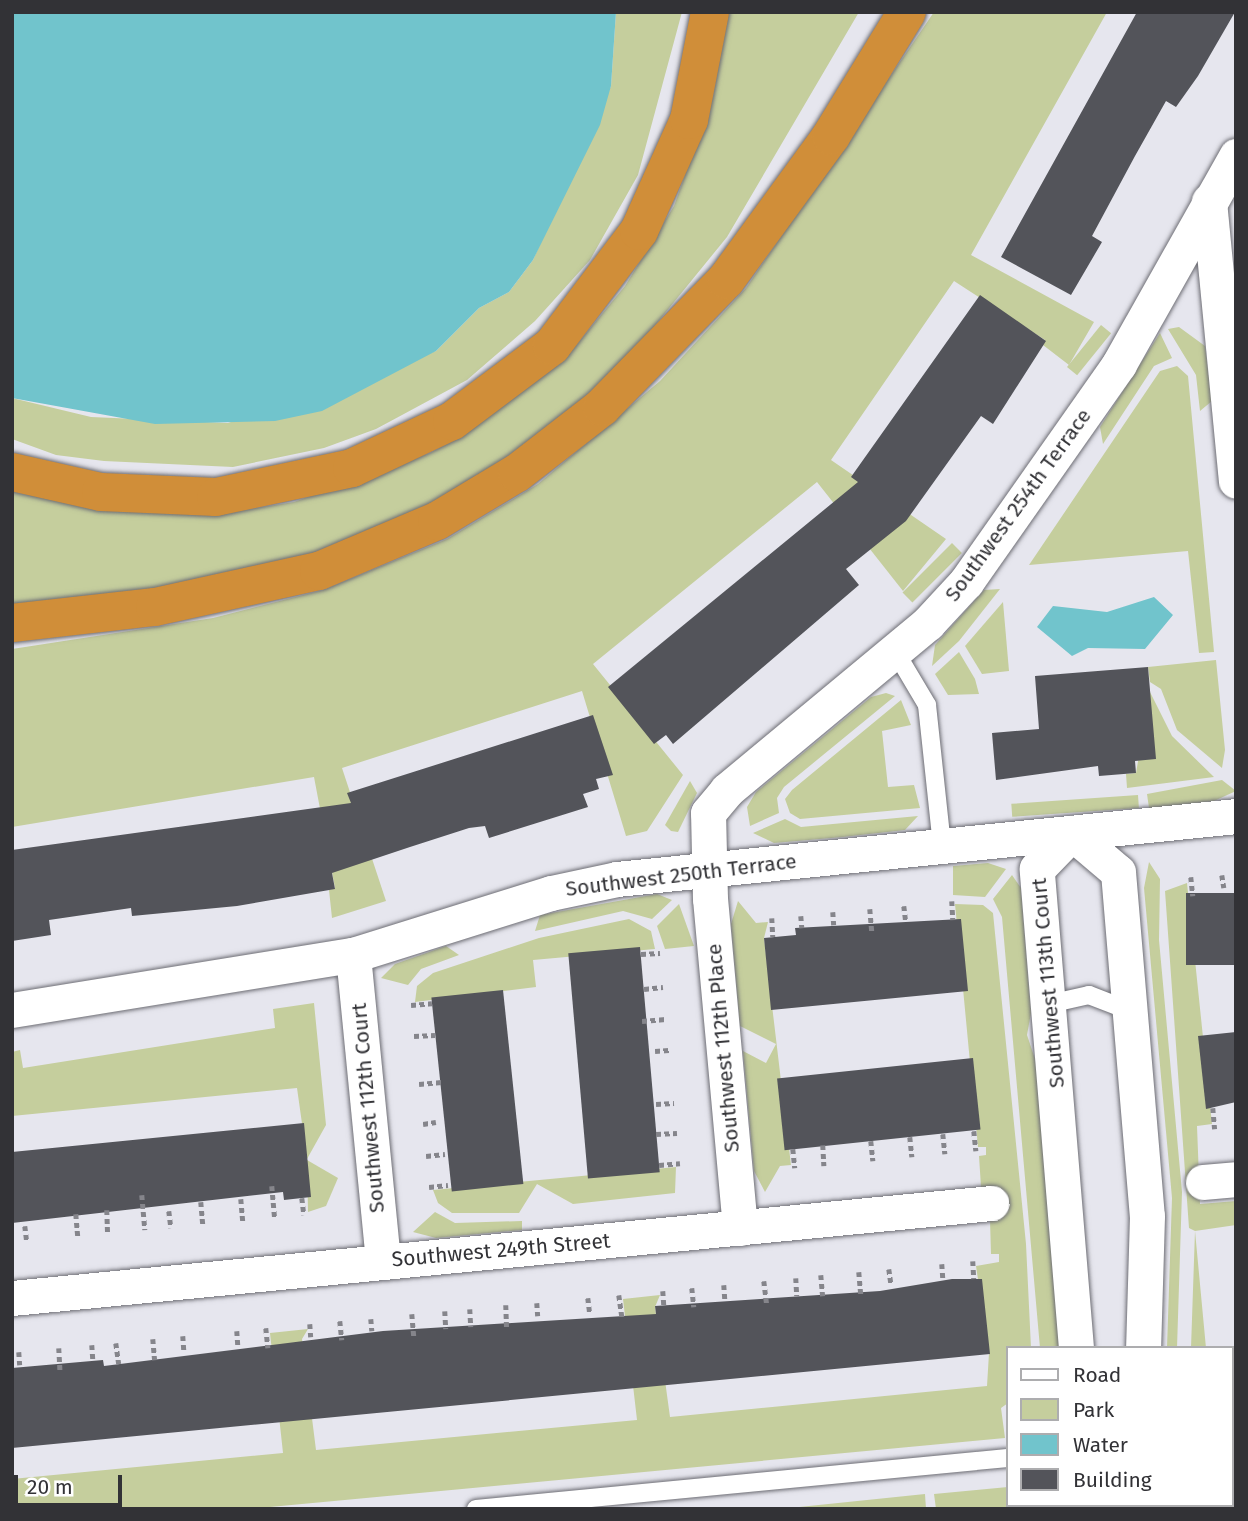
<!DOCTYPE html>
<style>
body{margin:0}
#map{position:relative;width:1248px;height:1521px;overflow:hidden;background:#e6e6ee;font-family:"Fira Sans",sans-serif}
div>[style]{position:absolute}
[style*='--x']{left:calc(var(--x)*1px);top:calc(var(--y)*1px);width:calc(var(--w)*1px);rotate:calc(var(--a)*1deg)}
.green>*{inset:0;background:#c5ce9d;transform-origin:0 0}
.water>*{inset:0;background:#71c4cc}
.building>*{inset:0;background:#53545a;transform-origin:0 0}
.path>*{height:4.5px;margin-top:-2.25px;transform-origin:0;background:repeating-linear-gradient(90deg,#85858b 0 5px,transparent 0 8.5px)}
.roads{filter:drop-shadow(0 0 2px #6d6d74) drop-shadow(0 0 2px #6d6d74)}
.lane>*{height:18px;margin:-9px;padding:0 9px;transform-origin:9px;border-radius:9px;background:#fff}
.street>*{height:35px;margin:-17.5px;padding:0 17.5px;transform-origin:17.5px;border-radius:17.5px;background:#fff}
.highway>*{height:38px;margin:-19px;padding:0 19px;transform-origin:19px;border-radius:19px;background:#d08e39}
span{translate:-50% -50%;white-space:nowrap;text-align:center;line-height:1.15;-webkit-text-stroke:7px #fff;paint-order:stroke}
.street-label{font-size:21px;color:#323236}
.frame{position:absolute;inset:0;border:14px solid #323236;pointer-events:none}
.legend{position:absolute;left:1006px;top:1346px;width:228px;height:161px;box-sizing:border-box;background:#fff;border:2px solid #adadaf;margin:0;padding:9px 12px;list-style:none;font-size:21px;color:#323236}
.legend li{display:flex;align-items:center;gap:14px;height:35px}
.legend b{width:35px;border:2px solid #adadaf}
.scale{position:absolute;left:14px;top:1475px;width:108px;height:32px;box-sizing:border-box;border:4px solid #323236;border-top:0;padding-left:9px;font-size:21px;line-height:24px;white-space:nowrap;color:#323236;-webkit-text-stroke:5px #fff;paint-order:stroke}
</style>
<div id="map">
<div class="green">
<i style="clip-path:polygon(616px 12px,682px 12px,638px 175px,590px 260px,535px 321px,467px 380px,376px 429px,324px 448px,233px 467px,104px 461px,56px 455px,12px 439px,12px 398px,91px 417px,228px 423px,436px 351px,479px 308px,509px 292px,533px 260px,611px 86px)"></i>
<i style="clip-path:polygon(728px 12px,859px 12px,727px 237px,613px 377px,489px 473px,364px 539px,213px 583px,12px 607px,12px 489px,243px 510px,294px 502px,430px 453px,467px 433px,578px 343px,625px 286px,674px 206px,713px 97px)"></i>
<i style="clip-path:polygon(934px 12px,1107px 12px,971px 255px,1094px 322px,1069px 365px,1043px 345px,1045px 340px,954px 281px,831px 460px,946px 539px,903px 591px,817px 482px,593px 664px,683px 775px,647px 831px,626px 836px,582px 691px,342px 768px,386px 901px,332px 918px,329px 890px,335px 888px,314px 777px,12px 827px,12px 649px,213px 618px,323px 590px,447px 539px,538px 484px,660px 381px,746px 288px)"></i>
<i style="left:1101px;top:325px;width:13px;height:54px;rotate:39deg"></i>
<i style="clip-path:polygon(1179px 327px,1205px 346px,1212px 401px,1200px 411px,1196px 375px,1168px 329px)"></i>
<i style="clip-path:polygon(1160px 333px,1172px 358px,1154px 366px,1103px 444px,1100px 427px)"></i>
<i style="clip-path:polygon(1177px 366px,1188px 376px,1214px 652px,1199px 653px,1188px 551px,1029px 565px,1160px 371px)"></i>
<i style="left:952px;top:543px;width:14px;height:70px;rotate:45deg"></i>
<i style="clip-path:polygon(1000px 589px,959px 641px,932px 666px,935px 645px,984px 590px)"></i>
<i style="clip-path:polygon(1003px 602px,1009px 671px,982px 674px,965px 646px)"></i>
<i style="clip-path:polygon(959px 652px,975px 679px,979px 694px,948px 695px,935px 674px)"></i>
<i style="clip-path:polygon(1216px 660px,1225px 750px,1222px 768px,1177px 730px,1161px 689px,1150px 682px,1148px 667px)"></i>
<i style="clip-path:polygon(1150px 692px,1172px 736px,1214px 777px,1127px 788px,1126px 774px,1136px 773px)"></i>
<i style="clip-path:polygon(886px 693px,895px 696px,784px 787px,777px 798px,779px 813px,750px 826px,747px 807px,756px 792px,871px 697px)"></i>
<i style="clip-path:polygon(901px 700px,911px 725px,882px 731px,888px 787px,914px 785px,920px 808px,800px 819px,790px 813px,785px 799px,792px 790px)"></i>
<i style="clip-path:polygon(1222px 780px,1236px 791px,1214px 801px,1149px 808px,1147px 794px)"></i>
<i style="clip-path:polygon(690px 781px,697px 793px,678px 832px,671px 831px,665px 825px)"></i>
<i style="left:1138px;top:795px;width:13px;height:127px;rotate:86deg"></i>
<i style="clip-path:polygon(918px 816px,905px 830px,843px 837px,774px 843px,753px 833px,785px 819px,801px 827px)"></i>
<i style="clip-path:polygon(1149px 862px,1160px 879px,1159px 940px,1182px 1192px,1177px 1348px,1167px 1348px,1172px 1198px,1144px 888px)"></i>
<i style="clip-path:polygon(988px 863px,1006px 869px,985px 897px,953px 895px,953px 866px)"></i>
<i style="clip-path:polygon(1012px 875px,1021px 888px,1031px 1013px,1027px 1035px,1039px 1071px,1061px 1348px,1040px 1348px,1002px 917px,993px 899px)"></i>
<i style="clip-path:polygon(1187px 883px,1212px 1124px,1197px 1126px,1200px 1204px,1236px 1201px,1236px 1225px,1195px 1231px,1206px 1348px,1191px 1348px,1195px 1231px,1189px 1228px,1165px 891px)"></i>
<i style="clip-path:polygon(657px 894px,672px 900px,652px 919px,623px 911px,535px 931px,540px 915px)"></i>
<i style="clip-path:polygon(738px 901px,756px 923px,768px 922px,764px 938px,791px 1165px,780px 1166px,765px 1192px,754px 1171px,743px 1051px,766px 1063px,776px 1044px,740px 1026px,731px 924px)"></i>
<i style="clip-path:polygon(679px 904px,694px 946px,665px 949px,657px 926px)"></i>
<i style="clip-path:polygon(955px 904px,983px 905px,993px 913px,1026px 1244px,1031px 1348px,1008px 1348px,1008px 1403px,1001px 1408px,1005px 1438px,250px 1509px,12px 1509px,12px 1479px,283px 1453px,270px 1333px,308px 1329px,302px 1339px,316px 1450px,637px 1420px,623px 1299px,660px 1295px,655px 1307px,670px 1417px,987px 1386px,989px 1353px,976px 1266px,999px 1262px,999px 1254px,991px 1254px,989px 1186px,981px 1187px,979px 1156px,986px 1155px,986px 1147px,978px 1147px)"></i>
<i style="clip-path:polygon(629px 919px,651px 931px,655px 949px,533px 960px,536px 987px,415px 1002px,417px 986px,433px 973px,539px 938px)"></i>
<i style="clip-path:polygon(446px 946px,459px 955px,421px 969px,408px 985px,381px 978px,395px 964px)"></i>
<i style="clip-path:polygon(314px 1003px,326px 1125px,307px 1159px,297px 1088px,12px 1116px,12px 1052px,20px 1050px,23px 1068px,275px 1028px,273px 1009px)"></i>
<i style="clip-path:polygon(307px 1160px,338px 1178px,326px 1206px,308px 1212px)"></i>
<i style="clip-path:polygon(676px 1167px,675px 1193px,573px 1204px,537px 1184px,519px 1213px,452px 1213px,438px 1203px,433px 1190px)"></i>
<i style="clip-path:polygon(435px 1212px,455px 1223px,522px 1221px,522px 1230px,436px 1238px,413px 1232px)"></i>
<i style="clip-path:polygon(1008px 1487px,1008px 1505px,1050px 1509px,936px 1509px,934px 1494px)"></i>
<i style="clip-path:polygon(925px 1494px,926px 1509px,780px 1509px)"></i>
</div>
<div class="water">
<i style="clip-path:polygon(12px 12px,616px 12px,611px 86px,600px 125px,533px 260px,509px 292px,479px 308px,436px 351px,322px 411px,275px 421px,155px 424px,12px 398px)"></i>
<i style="clip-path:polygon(1154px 597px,1173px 615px,1145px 649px,1088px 648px,1072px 656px,1037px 627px,1053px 606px,1107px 612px)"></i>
</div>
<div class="building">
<i style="clip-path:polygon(1137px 12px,1235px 12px,1198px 76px,1176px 107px,1166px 101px,1135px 156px,1092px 236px,1102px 242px,1071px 295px,1001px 257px)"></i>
<i style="clip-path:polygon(980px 295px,1046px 341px,993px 424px,981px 416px,906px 521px,846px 569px,859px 585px,673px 744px,666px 735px,654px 744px,608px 687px,858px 482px,851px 477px)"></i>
<i style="clip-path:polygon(1148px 667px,1156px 759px,1135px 761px,1136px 773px,1099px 776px,1098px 766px,996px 780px,992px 733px,1039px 729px,1035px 676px)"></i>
<i style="clip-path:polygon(593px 715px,613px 775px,596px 779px,599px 789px,583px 794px,588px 807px,489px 838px,485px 826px,469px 828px,410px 847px,332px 873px,335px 889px,237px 906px,132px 916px,131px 908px,49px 920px,51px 935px,12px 941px,12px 850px,351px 803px,347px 793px)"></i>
<i style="left:1236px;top:893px;width:72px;height:50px;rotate:90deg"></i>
<i style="clip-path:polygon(961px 919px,968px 991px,771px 1010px,764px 938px,796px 935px,795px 928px)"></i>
<i style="left:640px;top:947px;width:226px;height:72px;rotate:85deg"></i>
<i style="left:503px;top:990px;width:195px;height:72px;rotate:84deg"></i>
<i style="clip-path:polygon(1236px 1032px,1236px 1102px,1206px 1109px,1198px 1036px)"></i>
<i style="left:973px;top:1058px;width:72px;height:197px;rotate:84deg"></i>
<i style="clip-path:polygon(304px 1123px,311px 1197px,284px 1200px,283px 1192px,12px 1223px,12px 1152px)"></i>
<i style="clip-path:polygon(952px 1279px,982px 1279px,990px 1354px,12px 1448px,12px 1368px,103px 1360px,104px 1366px,383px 1331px,656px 1314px,655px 1306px,880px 1291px)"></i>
</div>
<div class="path">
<i style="--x:1222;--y:875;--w:13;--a:81"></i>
<i style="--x:1191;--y:877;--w:19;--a:84"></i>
<i style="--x:952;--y:901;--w:19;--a:87"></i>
<i style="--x:904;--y:906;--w:16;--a:83"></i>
<i style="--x:870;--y:909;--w:22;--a:85"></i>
<i style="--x:833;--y:912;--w:13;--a:86"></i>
<i style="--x:801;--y:916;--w:12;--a:85"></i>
<i style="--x:772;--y:918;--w:19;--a:87"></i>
<i style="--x:641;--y:954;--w:19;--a:-3"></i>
<i style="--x:644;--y:989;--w:19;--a:-6"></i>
<i style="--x:411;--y:1005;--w:21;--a:-5"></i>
<i style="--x:642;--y:1021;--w:24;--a:-5"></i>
<i style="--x:414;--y:1036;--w:21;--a:-3"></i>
<i style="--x:655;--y:1051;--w:14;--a:-4"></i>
<i style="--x:419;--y:1084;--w:23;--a:-5"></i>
<i style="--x:656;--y:1104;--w:18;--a:-3"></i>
<i style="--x:1213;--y:1108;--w:21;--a:85"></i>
<i style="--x:423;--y:1124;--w:13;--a:-9"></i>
<i style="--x:974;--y:1131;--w:20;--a:84"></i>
<i style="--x:656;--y:1134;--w:21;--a:-3"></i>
<i style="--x:943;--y:1134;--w:20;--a:84"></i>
<i style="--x:910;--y:1137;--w:20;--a:84"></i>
<i style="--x:871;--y:1141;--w:20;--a:84"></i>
<i style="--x:823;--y:1145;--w:21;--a:87"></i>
<i style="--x:793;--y:1149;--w:19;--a:84"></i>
<i style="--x:426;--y:1156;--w:19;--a:-6"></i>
<i style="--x:659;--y:1165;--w:21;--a:-5"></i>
<i style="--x:272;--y:1186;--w:33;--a:85"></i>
<i style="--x:429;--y:1187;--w:19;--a:-6"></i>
<i style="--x:142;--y:1195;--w:35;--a:85"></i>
<i style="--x:302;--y:1198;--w:17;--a:83"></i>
<i style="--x:241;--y:1199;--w:22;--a:85"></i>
<i style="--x:201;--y:1202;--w:23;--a:85"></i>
<i style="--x:107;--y:1210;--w:24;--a:88"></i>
<i style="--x:169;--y:1211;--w:17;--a:83"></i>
<i style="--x:76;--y:1214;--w:23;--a:85"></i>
<i style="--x:25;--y:1226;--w:16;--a:83"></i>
<i style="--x:973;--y:1261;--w:18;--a:87"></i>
<i style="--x:942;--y:1264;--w:16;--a:86"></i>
<i style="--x:889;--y:1269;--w:14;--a:82"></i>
<i style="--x:859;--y:1272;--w:25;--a:85"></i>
<i style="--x:821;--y:1275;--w:21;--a:85"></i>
<i style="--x:796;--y:1278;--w:18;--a:87"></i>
<i style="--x:764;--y:1281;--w:25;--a:83"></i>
<i style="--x:724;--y:1285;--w:14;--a:86"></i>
<i style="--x:692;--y:1288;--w:19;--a:84"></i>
<i style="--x:663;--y:1291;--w:14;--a:86"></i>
<i style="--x:619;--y:1295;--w:22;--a:82"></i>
<i style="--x:588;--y:1298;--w:16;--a:83"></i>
<i style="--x:537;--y:1303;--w:13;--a:86"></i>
<i style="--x:506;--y:1305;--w:24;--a:88"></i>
<i style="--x:470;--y:1309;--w:18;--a:87"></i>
<i style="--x:445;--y:1311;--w:18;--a:87"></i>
<i style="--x:412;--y:1314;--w:23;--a:85"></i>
<i style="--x:371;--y:1319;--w:12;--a:85"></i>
<i style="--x:340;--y:1321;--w:19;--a:84"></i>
<i style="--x:310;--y:1324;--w:13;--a:86"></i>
<i style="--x:266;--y:1328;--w:20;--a:84"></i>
<i style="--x:237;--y:1331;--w:16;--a:86"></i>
<i style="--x:183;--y:1336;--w:15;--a:86"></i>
<i style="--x:153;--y:1339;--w:21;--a:85"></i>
<i style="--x:116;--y:1343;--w:21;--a:82"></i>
<i style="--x:92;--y:1345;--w:16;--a:86"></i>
<i style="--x:59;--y:1348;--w:22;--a:87"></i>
<i style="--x:19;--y:1352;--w:13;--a:86"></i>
</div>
<div class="roads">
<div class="lane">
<i style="--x:895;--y:651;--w:63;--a:59.3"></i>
<i style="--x:927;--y:705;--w:141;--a:83.9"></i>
<i style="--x:1049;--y:1004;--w:41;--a:-12.7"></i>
<i style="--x:1089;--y:995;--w:44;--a:21.3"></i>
<i style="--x:476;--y:1509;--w:534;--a:-5.48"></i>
</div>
<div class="street">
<i style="--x:1209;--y:201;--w:281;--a:84.5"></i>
<i style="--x:353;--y:955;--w:308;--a:84.4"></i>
<i style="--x:12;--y:1010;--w:345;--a:-9.2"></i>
<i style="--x:353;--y:955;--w:207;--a:-17.4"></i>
<i style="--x:551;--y:893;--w:67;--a:-12"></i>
<i style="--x:617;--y:879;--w:622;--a:-5.81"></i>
<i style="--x:1203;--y:1182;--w:33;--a:-5"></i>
<i style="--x:740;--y:1228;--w:330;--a:-95.2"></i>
<i style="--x:710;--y:899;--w:86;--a:-91.3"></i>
<i style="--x:708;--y:813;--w:30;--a:-50"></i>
<i style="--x:727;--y:790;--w:261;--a:-39.7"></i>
<i style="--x:928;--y:623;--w:56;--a:-47.2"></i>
<i style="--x:966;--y:582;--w:266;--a:-54.9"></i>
<i style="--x:1119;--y:364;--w:239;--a:-60.6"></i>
<i style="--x:12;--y:1298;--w:984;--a:-5.54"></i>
<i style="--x:1076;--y:1348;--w:481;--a:-94.7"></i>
<i style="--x:1037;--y:869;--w:50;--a:-45.8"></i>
<i style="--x:1072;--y:833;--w:60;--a:40.3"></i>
<i style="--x:1118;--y:872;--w:345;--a:85.2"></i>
<i style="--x:1147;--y:1216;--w:132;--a:91.7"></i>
<i style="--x:1081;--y:1505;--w:4;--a:90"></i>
<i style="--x:1144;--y:1505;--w:4;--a:90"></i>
</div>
<div class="highway">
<i style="--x:12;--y:472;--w:91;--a:12.7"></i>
<i style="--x:101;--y:492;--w:115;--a:2.5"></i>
<i style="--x:216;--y:497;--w:139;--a:-12"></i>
<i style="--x:352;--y:468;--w:110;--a:-25.2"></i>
<i style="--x:452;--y:421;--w:125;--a:-36.9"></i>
<i style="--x:552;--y:346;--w:144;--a:-52.9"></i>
<i style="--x:639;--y:231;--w:122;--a:-65.8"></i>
<i style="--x:689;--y:120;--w:110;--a:-79"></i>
<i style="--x:12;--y:623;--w:144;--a:-6.4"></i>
<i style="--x:155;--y:607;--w:168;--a:-12.4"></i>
<i style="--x:319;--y:571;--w:128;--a:-23"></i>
<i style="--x:437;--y:521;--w:93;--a:-31"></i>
<i style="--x:517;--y:473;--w:108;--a:-37.8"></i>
<i style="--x:602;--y:407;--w:177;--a:-45.7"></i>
<i style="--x:726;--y:280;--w:178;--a:-53.9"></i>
<i style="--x:831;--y:136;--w:145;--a:-58.5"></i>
</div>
</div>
<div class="street-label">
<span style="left:1018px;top:505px;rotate:-54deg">Southwest 254th Terrace</span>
<span style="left:681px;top:875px;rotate:-7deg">Southwest 250th Terrace</span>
<span style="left:1048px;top:983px;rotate:-95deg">Southwest 113th Court</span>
<span style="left:723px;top:1048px;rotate:-95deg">Southwest 112th Place</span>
<span style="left:368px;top:1108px;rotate:-95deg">Southwest 112th Court</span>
<span style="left:501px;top:1250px;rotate:-5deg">Southwest 249th Street</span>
</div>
<div class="frame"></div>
<ul class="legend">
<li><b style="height:9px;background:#fff"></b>Road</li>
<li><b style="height:19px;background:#c5ce9d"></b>Park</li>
<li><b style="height:19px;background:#71c4cc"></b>Water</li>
<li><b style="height:19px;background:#53545a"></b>Building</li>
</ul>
<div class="scale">20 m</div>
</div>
